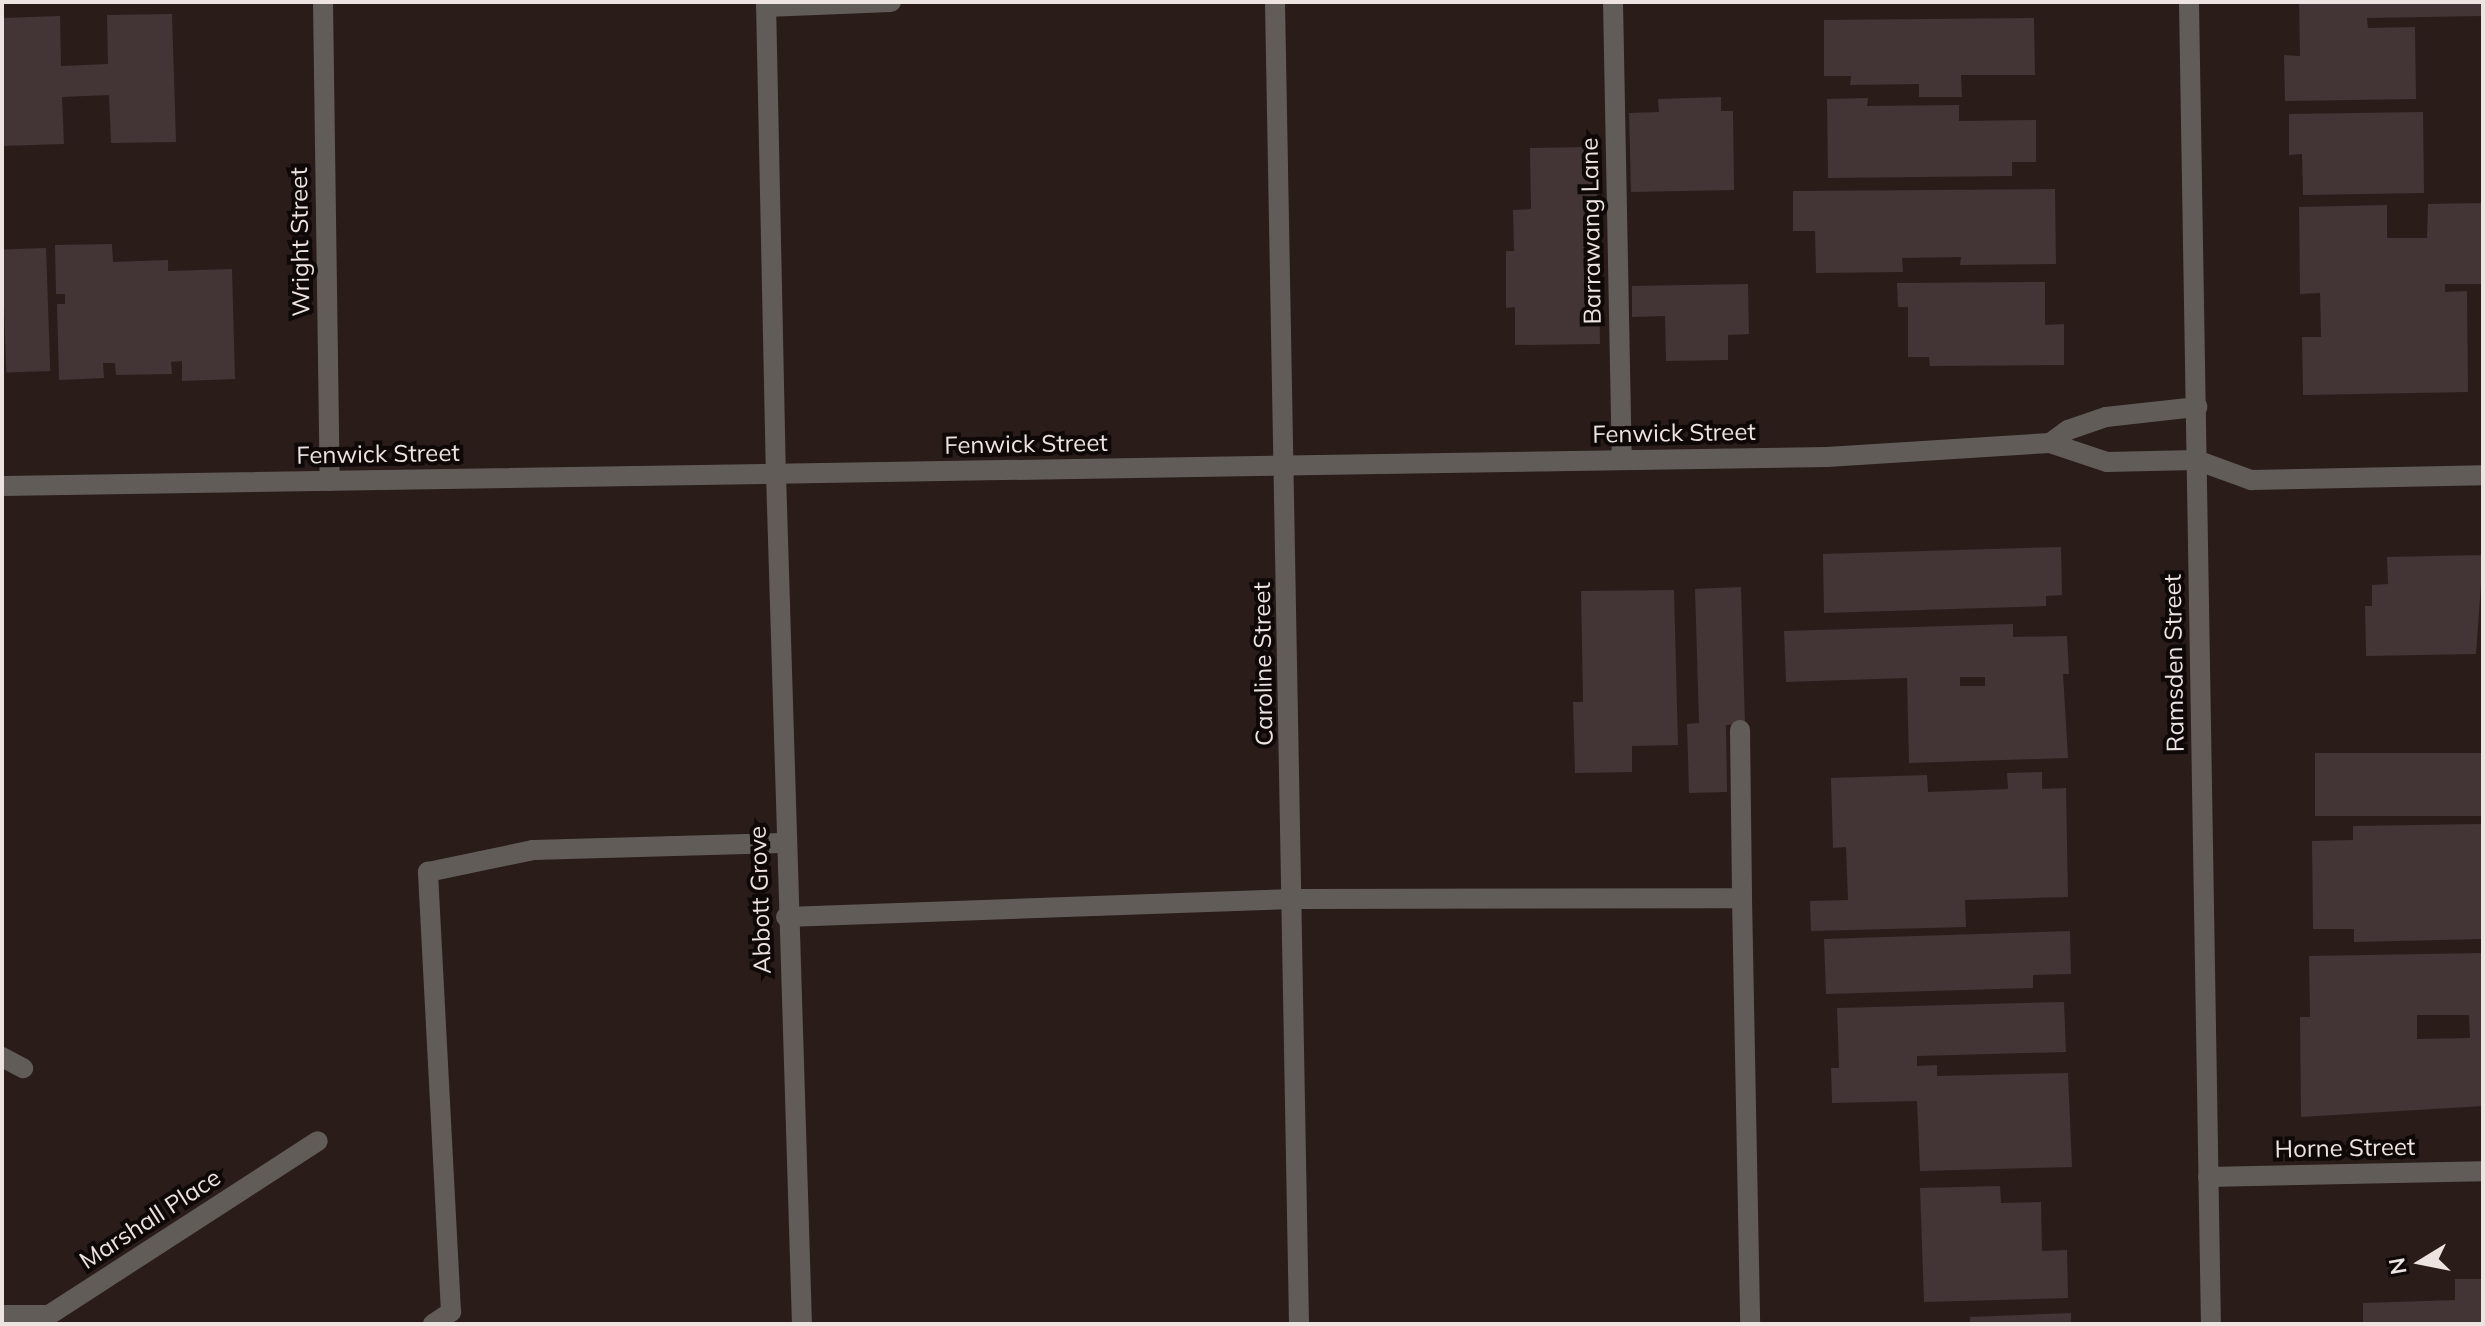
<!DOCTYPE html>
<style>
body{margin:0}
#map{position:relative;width:2485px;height:1326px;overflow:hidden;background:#291c19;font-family:Mulish,sans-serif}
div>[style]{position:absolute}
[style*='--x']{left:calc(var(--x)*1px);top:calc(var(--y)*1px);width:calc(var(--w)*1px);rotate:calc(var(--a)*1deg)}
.building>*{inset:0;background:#433536;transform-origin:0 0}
.lane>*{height:20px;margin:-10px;padding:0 10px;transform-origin:10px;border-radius:10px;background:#625c58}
.street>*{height:20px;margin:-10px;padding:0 10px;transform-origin:10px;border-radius:10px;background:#625c58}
span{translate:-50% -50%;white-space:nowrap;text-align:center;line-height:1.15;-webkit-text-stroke:8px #0e0807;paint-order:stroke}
.street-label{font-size:24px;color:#ede3e1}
.frame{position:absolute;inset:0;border:4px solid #ede3e1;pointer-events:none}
.north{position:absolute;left:2381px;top:1222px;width:80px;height:80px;-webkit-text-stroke:6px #0e0807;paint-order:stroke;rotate:260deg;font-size:22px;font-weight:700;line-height:32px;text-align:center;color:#ede3e1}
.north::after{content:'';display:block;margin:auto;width:28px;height:36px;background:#ede3e1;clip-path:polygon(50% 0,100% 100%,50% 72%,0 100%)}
</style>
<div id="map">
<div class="building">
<i style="clip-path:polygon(2299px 2px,2483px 2px,2483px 16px,2367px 18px,2368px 28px,2415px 27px,2416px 99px,2285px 101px,2284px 55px,2300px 56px)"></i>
<i style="clip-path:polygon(172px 14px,176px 142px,111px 143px,109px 95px,62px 97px,64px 144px,2px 146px,2px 18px,60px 16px,61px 66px,108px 64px,107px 15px)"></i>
<i style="clip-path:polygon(2034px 18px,2035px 75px,1961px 75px,1962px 97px,1919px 97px,1919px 84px,1850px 85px,1851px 76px,1824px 76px,1824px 20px)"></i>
<i style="clip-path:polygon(1721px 97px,1721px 111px,1733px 111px,1734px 190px,1631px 192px,1629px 113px,1659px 112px,1658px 99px)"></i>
<i style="clip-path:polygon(1868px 98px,1867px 106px,1959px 105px,1959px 121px,2036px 120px,2036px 162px,2012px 162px,2012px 176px,1828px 178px,1827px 99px)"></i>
<i style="clip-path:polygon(2423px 112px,2424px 193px,2303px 195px,2302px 154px,2289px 155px,2289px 114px)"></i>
<i style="clip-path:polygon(1596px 147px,1600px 344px,1515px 345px,1515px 307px,1506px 308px,1506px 251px,1514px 251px,1513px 210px,1531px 209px,1530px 148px)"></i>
<i style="clip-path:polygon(2055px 189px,2056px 264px,1960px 265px,1961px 257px,1902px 258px,1903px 272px,1816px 273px,1815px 231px,1793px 231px,1793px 191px)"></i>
<i style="clip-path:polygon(2483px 203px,2483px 284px,2445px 284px,2445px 292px,2467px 291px,2468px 392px,2303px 395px,2302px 337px,2321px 337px,2320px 293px,2300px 294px,2299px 207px,2387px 205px,2387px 238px,2427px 238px,2428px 204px)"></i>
<i style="clip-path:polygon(112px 244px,113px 262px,168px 260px,168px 271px,232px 269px,235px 379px,182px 381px,182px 361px,171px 362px,172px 374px,116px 375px,115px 363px,103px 363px,104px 378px,59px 380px,57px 304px,65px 304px,65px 294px,56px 294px,55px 245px)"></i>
<i style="left:46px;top:248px;width:123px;height:44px;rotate:88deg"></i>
<i style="clip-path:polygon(2045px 282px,2045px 325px,2064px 324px,2064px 365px,1930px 366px,1929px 357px,1908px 357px,1908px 307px,1898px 307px,1897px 283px)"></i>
<i style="clip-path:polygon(1748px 284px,1749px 334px,1728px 335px,1728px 360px,1666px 361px,1665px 316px,1632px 317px,1632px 286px)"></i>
<i style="clip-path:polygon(2061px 547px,2062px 595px,2046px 596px,2046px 606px,1824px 613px,1823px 554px)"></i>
<i style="clip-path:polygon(2483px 555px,2476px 654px,2366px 656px,2365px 606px,2372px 606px,2372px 585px,2388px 584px,2387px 557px)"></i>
<i style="clip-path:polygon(1741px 587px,1745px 724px,1726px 725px,1727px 792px,1689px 793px,1687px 724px,1699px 723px,1695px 589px)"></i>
<i style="clip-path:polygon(1674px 590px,1678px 745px,1632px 746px,1632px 772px,1575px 773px,1573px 702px,1583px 702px,1581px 591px)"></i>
<i style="clip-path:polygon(evenodd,2013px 624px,2013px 637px,2067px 636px,2069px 674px,2063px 674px,2068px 758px,1909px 763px,1907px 678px,1786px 682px,1784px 631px,2013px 624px,1960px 677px,1985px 677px,1985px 686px,1960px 686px,1960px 677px)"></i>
<i style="left:2483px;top:753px;width:63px;height:168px;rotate:90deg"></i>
<i style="clip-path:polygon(2042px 772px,2042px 789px,2066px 788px,2068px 897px,1965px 900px,1966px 927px,1811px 931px,1810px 901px,1848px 900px,1846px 847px,1833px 848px,1831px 778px,1927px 775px,1928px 792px,2008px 789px,2007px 773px)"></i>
<i style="clip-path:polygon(2483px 824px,2483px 939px,2354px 942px,2354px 929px,2313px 929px,2312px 841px,2353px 840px,2353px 826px)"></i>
<i style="clip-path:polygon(2070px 931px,2071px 974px,2033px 975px,2033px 988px,1826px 994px,1824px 939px)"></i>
<i style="clip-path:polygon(evenodd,2483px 953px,2483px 1106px,2301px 1117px,2300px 1017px,2310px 1017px,2309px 956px,2483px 953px,2417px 1015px,2469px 1015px,2470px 1038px,2417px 1039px,2417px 1015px)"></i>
<i style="clip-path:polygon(2064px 1002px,2066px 1052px,1917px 1056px,1917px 1066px,1937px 1065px,1937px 1076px,2068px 1073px,2072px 1167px,1920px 1171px,1917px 1101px,1832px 1103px,1831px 1068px,1839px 1068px,1837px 1008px)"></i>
<i style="clip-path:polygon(2000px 1186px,2001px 1203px,2041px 1202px,2042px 1251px,2067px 1250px,2068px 1298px,1924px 1302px,1920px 1188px)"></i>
<i style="clip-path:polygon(2455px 1279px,2483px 1279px,2483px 1324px,2363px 1324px,2363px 1303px,2455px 1300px)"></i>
<i style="clip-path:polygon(2071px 1313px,2071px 1324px,1970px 1324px,1970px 1317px)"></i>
</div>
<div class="lane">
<i style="--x:766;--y:2;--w:472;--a:88.8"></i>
<i style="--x:1613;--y:2;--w:458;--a:88.9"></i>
<i style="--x:766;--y:7;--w:125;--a:-2.3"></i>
<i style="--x:1740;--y:730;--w:168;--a:89.3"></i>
<i style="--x:786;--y:917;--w:508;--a:-2.03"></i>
<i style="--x:1294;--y:899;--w:448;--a:-0.1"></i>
<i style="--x:1742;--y:898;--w:426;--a:88.9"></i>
<i style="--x:2;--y:1057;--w:24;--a:28"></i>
<i style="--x:433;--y:1324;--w:22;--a:-34"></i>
<i style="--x:451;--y:1312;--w:441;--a:-93"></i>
<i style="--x:428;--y:872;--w:107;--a:-11.8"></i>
<i style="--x:533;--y:850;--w:250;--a:-1.6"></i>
</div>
<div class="street">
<i style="--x:323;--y:2;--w:479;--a:89.2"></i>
<i style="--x:1275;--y:2;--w:1322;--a:88.96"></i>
<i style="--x:2189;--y:2;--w:1322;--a:89.05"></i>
<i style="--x:2050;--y:443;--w:22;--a:-36"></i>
<i style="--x:2068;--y:430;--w:40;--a:-18.9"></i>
<i style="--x:2106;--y:417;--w:92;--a:-6.3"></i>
<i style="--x:776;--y:474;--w:850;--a:88.25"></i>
<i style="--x:2;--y:486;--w:1825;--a:-0.91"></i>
<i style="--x:1827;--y:457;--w:223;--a:-3.6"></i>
<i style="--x:2050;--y:443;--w:60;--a:18.4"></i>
<i style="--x:2107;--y:462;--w:89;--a:-1.3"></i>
<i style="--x:2196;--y:460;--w:59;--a:20"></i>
<i style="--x:2251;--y:480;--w:232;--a:-1.2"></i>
<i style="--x:2208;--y:1177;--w:275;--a:-1.2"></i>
<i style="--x:2;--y:1315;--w:47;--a:0"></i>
<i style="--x:49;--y:1315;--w:320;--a:-32.9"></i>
</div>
<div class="street-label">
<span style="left:1591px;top:231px;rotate:-91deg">Barrawang Lane</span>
<span style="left:300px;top:242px;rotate:-91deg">Wright Street</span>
<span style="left:1674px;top:433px;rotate:-1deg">Fenwick Street</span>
<span style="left:1026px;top:444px;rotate:-1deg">Fenwick Street</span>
<span style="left:378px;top:454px;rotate:-1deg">Fenwick Street</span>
<span style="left:2174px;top:663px;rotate:-91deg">Ramsden Street</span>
<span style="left:1263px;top:664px;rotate:-91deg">Caroline Street</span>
<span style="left:760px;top:900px;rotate:-92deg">Abbott Grove</span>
<span style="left:2345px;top:1148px;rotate:-1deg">Horne Street</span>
<span style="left:150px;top:1219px;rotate:-33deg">Marshall Place</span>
</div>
<div class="frame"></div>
<div class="north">N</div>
</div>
